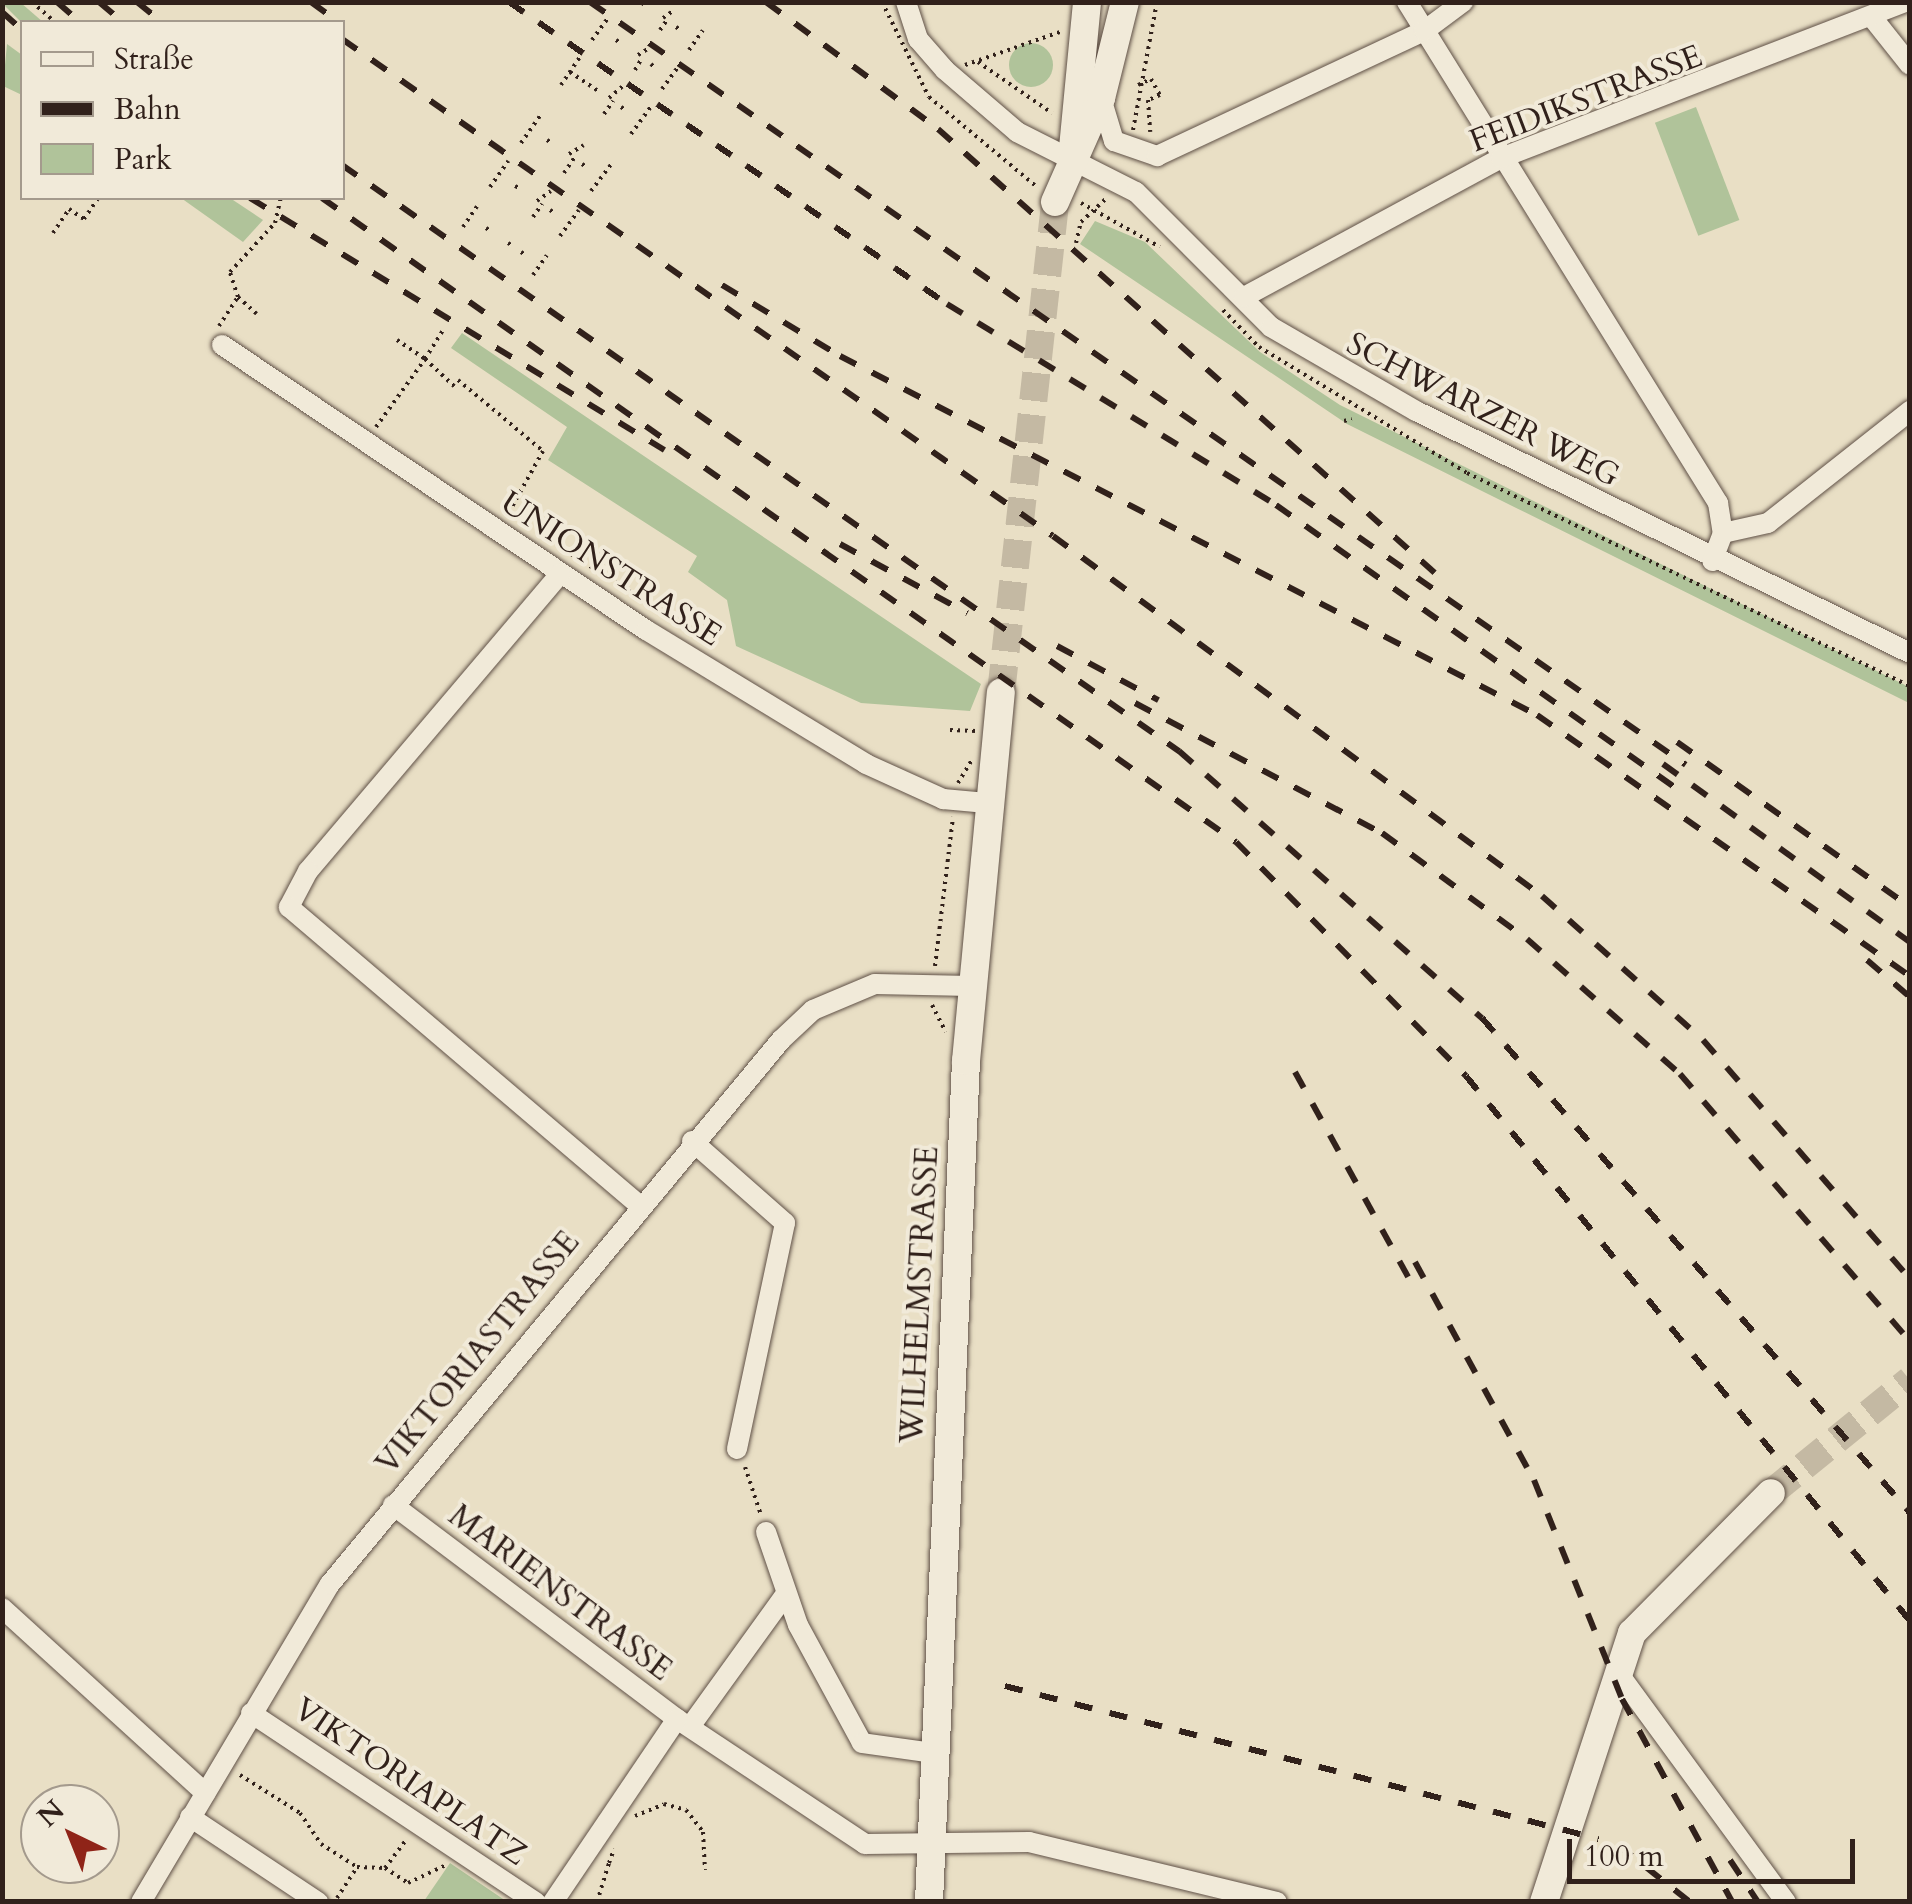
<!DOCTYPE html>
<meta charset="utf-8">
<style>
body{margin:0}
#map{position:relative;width:1912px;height:1904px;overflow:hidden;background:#e9dfc5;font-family:Cardo,serif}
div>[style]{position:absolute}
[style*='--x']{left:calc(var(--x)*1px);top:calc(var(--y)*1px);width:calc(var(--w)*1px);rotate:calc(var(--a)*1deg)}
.green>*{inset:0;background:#b0c39a;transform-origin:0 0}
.round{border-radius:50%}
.secondary-tunnel>*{height:28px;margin-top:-14px;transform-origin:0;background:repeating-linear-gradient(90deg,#c4b9a3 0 28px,transparent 0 42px)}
.path>*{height:4px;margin-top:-2px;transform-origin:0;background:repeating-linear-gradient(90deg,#31211b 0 2.5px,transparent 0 7.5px)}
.roads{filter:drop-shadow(0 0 2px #5f5046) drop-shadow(0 0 2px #5f5046)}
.street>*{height:20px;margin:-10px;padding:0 10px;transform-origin:10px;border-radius:10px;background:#f1ead9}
.secondary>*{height:28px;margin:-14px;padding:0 14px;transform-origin:14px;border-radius:14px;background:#f1ead9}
.rail>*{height:6px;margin-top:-3px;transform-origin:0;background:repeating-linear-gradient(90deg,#31211b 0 18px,transparent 0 36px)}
span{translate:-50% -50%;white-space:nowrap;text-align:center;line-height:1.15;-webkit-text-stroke:8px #f1ead9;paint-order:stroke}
.street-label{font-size:32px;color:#31211b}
.frame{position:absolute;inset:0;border:5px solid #31211b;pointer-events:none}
.legend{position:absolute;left:20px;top:20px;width:325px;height:180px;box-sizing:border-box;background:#f1ead9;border:2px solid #a49a8d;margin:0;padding:12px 18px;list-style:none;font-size:30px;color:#31211b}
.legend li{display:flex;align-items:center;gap:20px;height:50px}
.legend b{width:50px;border:2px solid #a49a8d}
.north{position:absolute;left:20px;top:1784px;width:100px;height:100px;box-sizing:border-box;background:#f1ead9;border:2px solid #a49a8d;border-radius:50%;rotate:317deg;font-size:28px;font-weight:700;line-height:40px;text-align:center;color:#31211b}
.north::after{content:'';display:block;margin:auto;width:35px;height:45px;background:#8f2418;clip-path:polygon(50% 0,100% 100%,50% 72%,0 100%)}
.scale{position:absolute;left:1567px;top:1839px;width:288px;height:45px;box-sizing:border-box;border:5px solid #31211b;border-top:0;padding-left:12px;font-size:30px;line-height:35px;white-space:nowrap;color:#31211b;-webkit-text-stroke:8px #f1ead9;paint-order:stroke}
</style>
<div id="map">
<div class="green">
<i style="clip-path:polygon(2px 3px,21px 3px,43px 22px,22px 23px)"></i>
<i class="round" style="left:1009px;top:43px;width:44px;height:44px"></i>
<i style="clip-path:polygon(7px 44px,22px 55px,22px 95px,3px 86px)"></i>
<i style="left:1696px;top:107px;width:121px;height:44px;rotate:69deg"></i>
<i style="clip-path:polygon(181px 198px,230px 198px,263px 220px,243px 242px)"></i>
<i style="clip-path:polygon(1095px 221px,1145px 242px,1260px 352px,1340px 405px,1909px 687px,1909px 703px,1347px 424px,1080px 244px)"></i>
<i style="clip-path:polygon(462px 333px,981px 684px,970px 711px,861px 703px,736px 646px,727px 600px,688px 572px,697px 556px,548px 460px,567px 427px,451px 348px)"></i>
<i style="clip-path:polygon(450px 1863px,506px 1901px,424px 1901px)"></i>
</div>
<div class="secondary-tunnel">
<i style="--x:1001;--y:693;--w:494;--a:-83.7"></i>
<i style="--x:1771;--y:1493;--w:179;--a:-39.1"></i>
</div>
<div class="path">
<i style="--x:32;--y:2;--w:30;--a:41"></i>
<i style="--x:882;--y:2;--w:106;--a:63.7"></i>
<i style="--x:929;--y:97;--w:139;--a:39.8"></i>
<i style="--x:642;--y:3;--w:4;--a:34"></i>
<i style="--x:663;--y:18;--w:14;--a:-36"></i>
<i style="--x:676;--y:27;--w:4;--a:34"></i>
<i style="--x:660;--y:30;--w:12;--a:-55"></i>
<i style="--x:592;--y:40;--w:26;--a:-54"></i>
<i style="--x:616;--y:40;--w:4;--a:34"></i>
<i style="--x:689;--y:50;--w:24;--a:-55"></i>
<i style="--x:638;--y:55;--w:13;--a:-32"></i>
<i style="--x:978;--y:62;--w:90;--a:34.6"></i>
<i style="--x:651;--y:64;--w:4;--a:45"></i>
<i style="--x:965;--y:65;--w:101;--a:-19.2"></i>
<i style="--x:635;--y:70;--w:14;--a:-60"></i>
<i style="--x:570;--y:72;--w:36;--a:34"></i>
<i style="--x:561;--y:85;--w:34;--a:-56"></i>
<i style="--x:1138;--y:85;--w:14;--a:-25"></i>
<i style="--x:1151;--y:79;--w:18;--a:61"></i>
<i style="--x:1160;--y:95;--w:13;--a:157"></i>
<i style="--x:1148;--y:100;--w:32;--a:86"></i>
<i style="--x:662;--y:89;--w:26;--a:-54"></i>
<i style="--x:609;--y:98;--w:18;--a:-41"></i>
<i style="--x:621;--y:107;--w:4;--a:34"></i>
<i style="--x:604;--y:114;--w:16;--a:-55"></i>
<i style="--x:1133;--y:130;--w:130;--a:-79.4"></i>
<i style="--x:631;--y:134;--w:34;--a:-54"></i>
<i style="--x:547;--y:140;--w:4;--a:34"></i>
<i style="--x:521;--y:143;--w:35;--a:-55"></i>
<i style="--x:569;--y:154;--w:17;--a:-31"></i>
<i style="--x:582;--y:164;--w:4;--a:34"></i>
<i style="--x:564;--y:173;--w:18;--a:-56"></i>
<i style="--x:515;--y:186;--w:4;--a:27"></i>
<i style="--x:490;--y:187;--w:32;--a:-55"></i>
<i style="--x:591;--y:191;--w:34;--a:-53"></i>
<i style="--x:537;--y:201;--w:17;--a:-36"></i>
<i style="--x:1081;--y:203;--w:90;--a:29.1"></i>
<i style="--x:550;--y:210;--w:4;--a:34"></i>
<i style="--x:533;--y:217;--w:16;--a:-55"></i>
<i style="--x:463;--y:227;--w:25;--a:-56"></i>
<i style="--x:486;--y:228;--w:4;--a:34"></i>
<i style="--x:53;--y:233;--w:29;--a:-56"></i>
<i style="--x:69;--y:209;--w:18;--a:34"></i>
<i style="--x:84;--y:219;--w:25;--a:-56"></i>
<i style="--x:560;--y:236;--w:32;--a:-54"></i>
<i style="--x:508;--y:243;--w:6;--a:31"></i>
<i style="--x:1076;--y:243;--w:22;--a:-77"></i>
<i style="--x:1081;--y:222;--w:34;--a:-43"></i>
<i style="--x:521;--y:252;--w:4;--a:34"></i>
<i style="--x:533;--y:275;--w:24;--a:-55"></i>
<i style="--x:238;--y:297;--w:25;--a:42"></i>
<i style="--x:1223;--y:310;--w:52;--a:45.8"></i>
<i style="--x:1259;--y:347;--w:243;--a:31.2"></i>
<i style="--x:1467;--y:473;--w:492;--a:25.7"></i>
<i style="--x:219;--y:326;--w:35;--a:-57"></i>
<i style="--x:238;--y:297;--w:26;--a:-108"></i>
<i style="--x:230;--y:272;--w:67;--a:-47.4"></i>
<i style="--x:275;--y:223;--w:26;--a:-77"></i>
<i style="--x:397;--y:340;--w:34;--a:34"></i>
<i style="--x:425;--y:359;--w:36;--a:-58"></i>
<i style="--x:458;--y:380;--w:111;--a:39.9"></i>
<i style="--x:543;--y:451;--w:72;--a:119.1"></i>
<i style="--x:1344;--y:421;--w:8;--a:-14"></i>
<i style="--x:376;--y:427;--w:84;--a:-54.2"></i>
<i style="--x:425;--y:359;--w:40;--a:43"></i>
<i style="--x:571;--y:554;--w:101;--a:32.4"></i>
<i style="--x:950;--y:730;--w:26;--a:2"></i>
<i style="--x:958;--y:783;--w:26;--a:-59"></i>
<i style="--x:935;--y:966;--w:150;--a:-83.1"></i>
<i style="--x:932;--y:1005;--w:30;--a:63"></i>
<i style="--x:745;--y:1467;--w:51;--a:71.6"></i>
<i style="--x:240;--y:1775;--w:71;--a:32.3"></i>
<i style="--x:300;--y:1813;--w:37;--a:56"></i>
<i style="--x:321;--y:1844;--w:43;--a:32.6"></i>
<i style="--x:635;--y:1816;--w:31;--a:-22"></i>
<i style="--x:664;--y:1804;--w:23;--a:15"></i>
<i style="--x:686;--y:1810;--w:28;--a:52"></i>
<i style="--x:703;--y:1832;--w:38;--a:87"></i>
<i style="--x:609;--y:1863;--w:15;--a:-70"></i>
<i style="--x:385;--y:1868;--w:27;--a:33"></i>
<i style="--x:408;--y:1883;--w:42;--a:-25.3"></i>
<i style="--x:337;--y:1898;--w:37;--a:-57"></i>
<i style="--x:357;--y:1867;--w:28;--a:2"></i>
<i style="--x:385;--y:1868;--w:35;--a:-53"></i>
<i style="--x:597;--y:1902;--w:41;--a:-72.9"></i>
</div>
<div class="roads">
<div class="street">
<i style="--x:906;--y:2;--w:39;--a:72"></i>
<i style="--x:918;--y:39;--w:41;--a:48.9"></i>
<i style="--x:945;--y:70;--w:95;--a:40.7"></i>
<i style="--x:1017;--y:132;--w:133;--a:26.8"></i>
<i style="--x:1136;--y:192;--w:191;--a:45"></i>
<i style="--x:1271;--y:327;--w:168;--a:30.1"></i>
<i style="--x:1416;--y:411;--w:550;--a:26.1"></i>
<i style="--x:1407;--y:2;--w:590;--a:58.17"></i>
<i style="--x:1718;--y:503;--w:30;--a:81"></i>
<i style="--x:1723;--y:533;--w:30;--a:111"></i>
<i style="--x:1875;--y:21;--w:56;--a:51.5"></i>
<i style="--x:1101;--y:98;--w:45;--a:73.2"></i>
<i style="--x:1114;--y:141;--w:46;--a:19.2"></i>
<i style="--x:1157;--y:156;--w:295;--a:-25.1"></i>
<i style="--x:1424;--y:31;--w:49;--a:-36.6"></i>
<i style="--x:1244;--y:297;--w:292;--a:-28.4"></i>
<i style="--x:1501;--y:158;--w:433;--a:-21.1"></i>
<i style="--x:222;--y:345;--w:511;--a:33.91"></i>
<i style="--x:646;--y:630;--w:258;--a:31.3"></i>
<i style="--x:866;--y:764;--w:85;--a:24.4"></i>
<i style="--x:943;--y:799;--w:44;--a:5.2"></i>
<i style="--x:1723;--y:533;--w:46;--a:-12.5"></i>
<i style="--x:1768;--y:523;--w:181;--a:-38.3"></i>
<i style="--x:560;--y:574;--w:390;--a:130.3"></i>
<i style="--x:308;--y:871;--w:41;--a:117.8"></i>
<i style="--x:289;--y:907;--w:458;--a:40.4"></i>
<i style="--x:692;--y:1141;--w:124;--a:41.4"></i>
<i style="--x:785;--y:1223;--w:231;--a:102"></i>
<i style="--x:393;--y:1505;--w:356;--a:37"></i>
<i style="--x:677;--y:1719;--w:226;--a:33.6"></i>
<i style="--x:865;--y:1844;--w:164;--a:-0.7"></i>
<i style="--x:1029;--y:1842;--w:255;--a:13.6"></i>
<i style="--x:766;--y:1532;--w:98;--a:71"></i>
<i style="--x:798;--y:1625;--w:134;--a:61.5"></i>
<i style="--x:862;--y:1743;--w:72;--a:8"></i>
<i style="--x:2;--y:1608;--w:275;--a:42.3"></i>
<i style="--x:1616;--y:1670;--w:288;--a:53.8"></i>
<i style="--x:251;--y:1713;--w:342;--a:33.6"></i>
<i style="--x:692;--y:1724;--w:159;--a:-54.2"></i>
<i style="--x:190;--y:1817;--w:154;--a:33.6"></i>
<i style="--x:141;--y:1902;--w:370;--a:-59.3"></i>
<i style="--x:330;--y:1584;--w:707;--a:-50.34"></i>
<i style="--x:781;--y:1040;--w:44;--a:-43.2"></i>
<i style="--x:813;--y:1010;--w:67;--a:-22.8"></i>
<i style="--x:875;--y:984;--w:96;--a:1.2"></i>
<i style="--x:553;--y:1902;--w:221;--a:-55.9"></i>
</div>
<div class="secondary">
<i style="--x:1073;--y:148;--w:147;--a:-84.5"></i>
<i style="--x:1055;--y:202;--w:114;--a:-66.1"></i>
<i style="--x:1101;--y:98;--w:99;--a:-76"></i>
<i style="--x:929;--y:1902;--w:842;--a:-87.48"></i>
<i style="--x:966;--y:1061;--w:370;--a:-84.6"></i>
<i style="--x:1544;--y:1902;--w:283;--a:-71.9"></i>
<i style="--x:1632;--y:1633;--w:197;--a:-45.2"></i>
</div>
</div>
<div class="rail">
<i style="--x:57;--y:2;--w:30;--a:41"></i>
<i style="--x:99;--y:2;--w:31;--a:40"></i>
<i style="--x:137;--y:2;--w:32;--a:39"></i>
<i style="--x:311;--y:2;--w:34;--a:36"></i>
<i style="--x:509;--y:2;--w:532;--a:34.59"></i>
<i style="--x:947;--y:304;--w:386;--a:31.4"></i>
<i style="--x:1276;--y:505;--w:488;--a:35.3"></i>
<i style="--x:590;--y:2;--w:1335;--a:34.84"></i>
<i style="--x:766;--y:2;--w:214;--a:36.4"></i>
<i style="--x:938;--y:129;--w:666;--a:41.78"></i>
<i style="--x:2;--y:12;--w:27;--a:42"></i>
<i style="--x:342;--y:39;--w:867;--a:34.95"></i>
<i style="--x:1053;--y:536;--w:607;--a:36.36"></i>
<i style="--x:1542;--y:896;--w:216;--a:41.8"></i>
<i style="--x:1703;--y:1040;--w:316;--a:49.1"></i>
<i style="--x:342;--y:165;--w:1022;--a:35"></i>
<i style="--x:1179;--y:751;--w:404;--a:41.4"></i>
<i style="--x:1482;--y:1018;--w:654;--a:49.15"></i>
<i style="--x:250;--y:198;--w:485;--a:31.3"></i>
<i style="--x:322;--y:198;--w:1118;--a:35.17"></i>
<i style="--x:1236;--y:842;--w:328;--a:45.5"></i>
<i style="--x:1466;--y:1076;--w:703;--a:50.83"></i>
<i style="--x:722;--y:285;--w:138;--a:31"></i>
<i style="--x:840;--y:356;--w:784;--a:27.25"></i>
<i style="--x:1537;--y:715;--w:455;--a:35"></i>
<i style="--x:840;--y:544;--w:145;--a:28.5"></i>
<i style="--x:1057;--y:646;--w:115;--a:28.1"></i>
<i style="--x:1135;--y:703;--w:279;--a:27.8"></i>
<i style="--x:1382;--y:833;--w:180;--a:36.2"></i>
<i style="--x:1527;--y:939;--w:204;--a:41.4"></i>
<i style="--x:1680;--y:1074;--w:352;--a:49.3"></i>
<i style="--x:1677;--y:742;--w:286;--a:35.3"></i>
<i style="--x:1663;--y:764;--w:304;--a:35.8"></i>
<i style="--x:1867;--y:960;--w:57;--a:40.7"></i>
<i style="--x:1295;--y:1072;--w:244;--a:61.1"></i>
<i style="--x:1415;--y:1262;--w:248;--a:61.4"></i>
<i style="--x:1534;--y:1480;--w:236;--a:68.1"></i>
<i style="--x:1622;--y:1699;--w:231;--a:61.5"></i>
<i style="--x:1005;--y:1686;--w:613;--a:14.44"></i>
<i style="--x:1618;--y:1845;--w:92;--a:38.4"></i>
<i style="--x:1730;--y:1860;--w:50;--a:56.3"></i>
</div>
<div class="street-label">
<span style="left:1586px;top:99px;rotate:-21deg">FEIDIKSTRASSE</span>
<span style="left:1483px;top:410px;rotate:27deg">SCHWARZER WEG</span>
<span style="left:611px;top:569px;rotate:33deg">UNIONSTRASSE</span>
<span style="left:920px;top:1295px;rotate:-87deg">WILHELMSTRASSE</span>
<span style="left:478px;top:1353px;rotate:-51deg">VIKTORIASTRASSE</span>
<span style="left:560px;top:1593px;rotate:37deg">MARIENSTRASSE</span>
<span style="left:410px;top:1782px;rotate:34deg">VIKTORIAPLATZ</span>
</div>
<div class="frame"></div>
<ul class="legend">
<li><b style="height:12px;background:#f1ead9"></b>Straße</li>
<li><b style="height:12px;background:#31211b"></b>Bahn</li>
<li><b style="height:28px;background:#b0c39a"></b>Park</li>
</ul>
<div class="north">N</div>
<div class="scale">100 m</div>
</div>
